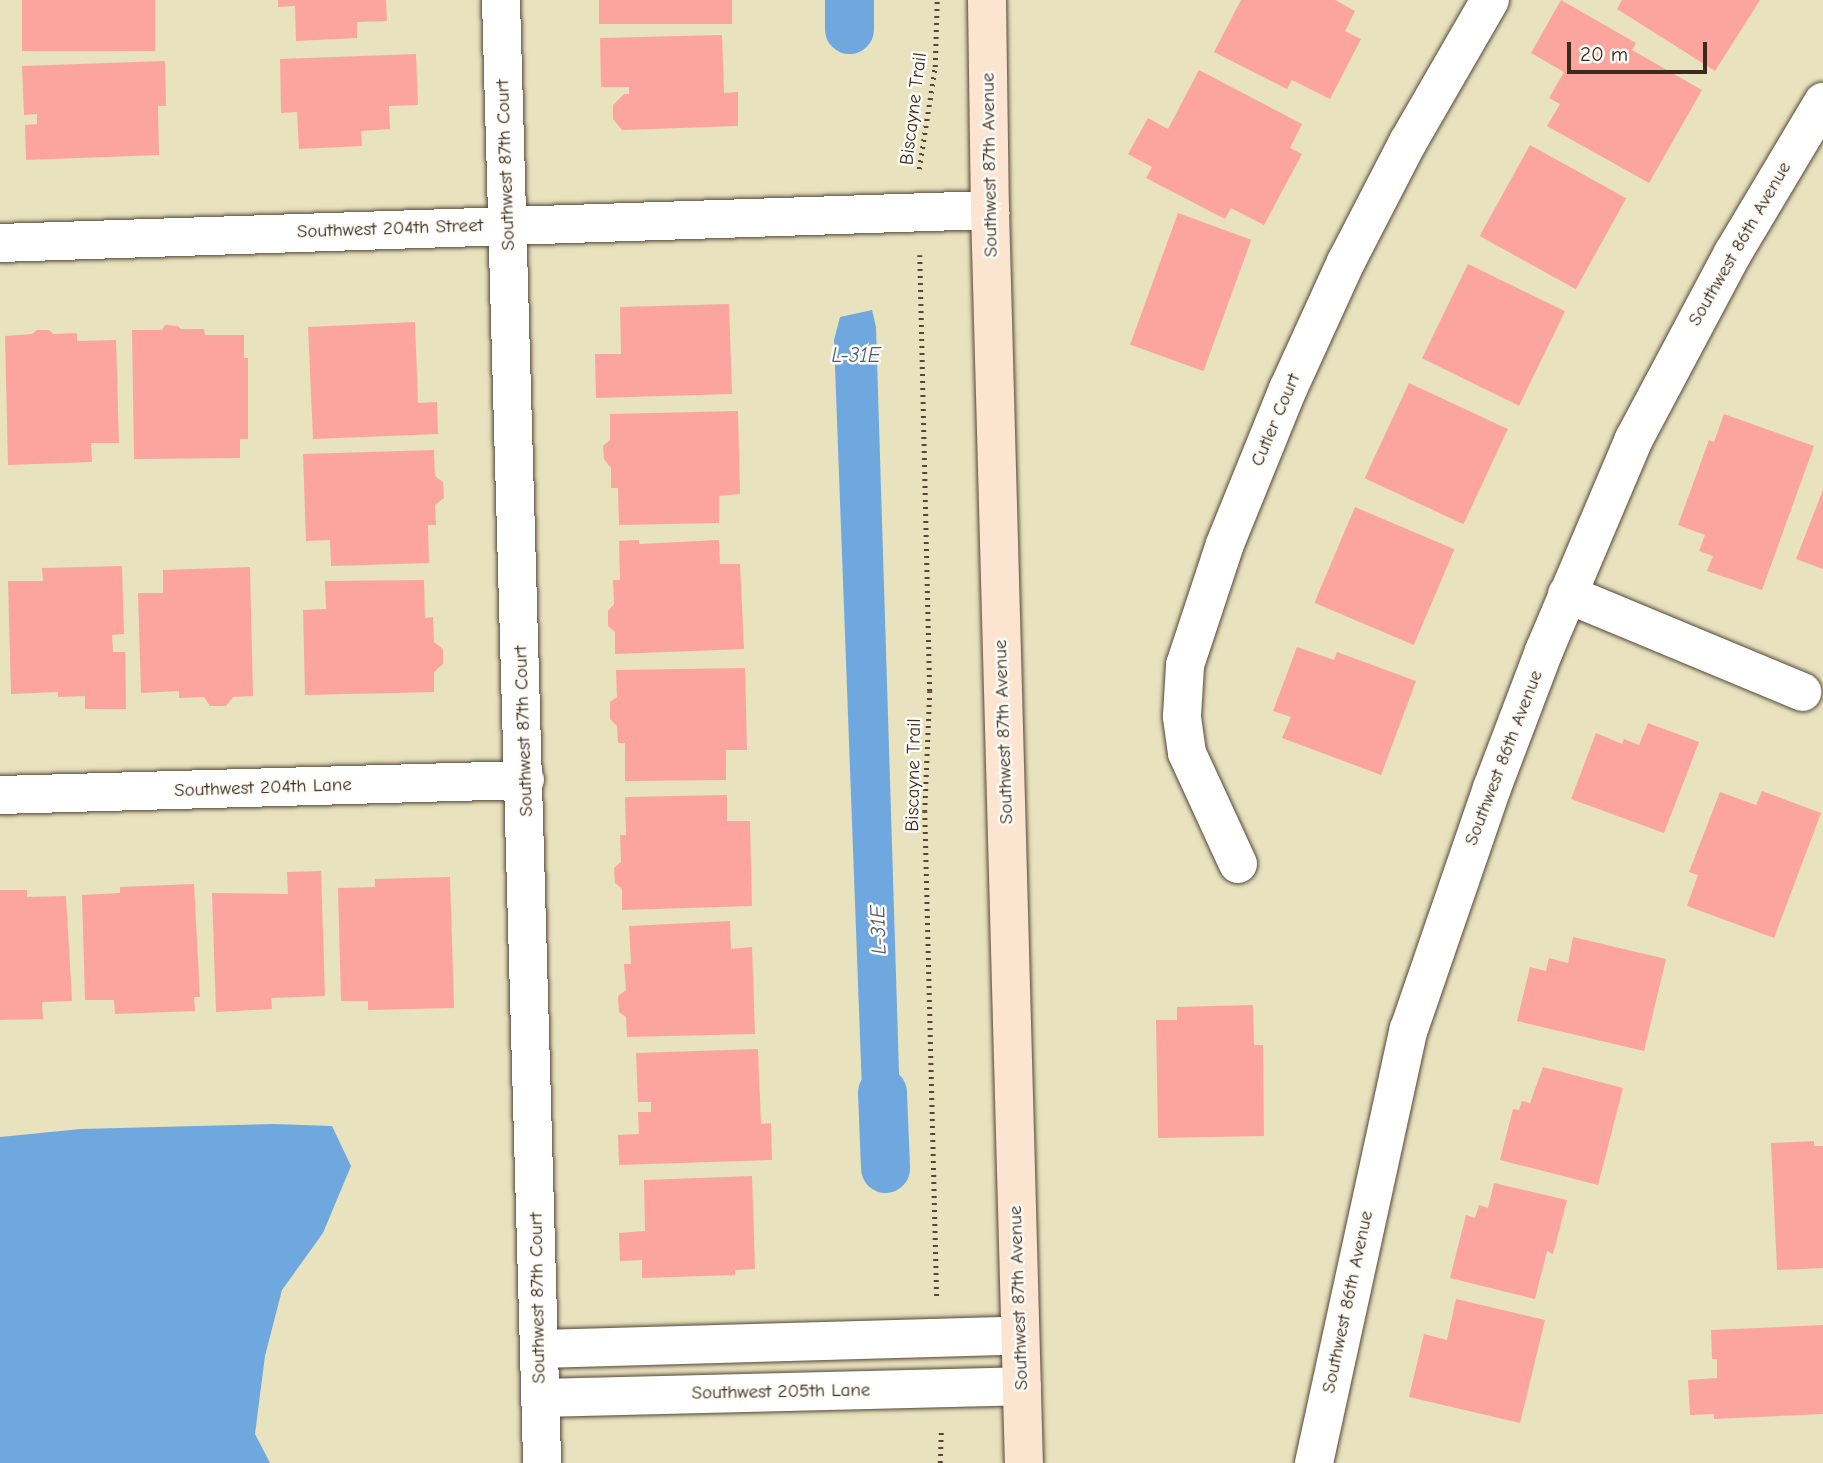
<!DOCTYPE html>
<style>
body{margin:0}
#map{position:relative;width:1823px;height:1463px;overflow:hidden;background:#e8e2bf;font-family:"Comic Neue",sans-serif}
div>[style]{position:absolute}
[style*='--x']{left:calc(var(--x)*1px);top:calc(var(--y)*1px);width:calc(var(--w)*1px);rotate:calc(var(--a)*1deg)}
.water>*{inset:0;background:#6fa8de}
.canal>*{height:49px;margin:-24.5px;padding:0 24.5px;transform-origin:24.5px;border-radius:24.5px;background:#6fa8de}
.building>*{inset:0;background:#fca59f;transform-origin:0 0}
.path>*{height:4.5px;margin-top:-2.25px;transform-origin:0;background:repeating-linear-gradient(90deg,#554636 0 2px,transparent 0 7px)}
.roads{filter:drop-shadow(0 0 2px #554636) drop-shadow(0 0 2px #554636)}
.street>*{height:38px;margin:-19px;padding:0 19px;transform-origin:19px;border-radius:19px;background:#fff}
.secondary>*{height:38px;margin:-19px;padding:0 19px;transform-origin:19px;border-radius:19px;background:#fce5d0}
span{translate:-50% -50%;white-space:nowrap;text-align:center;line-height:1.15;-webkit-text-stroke:5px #fdfcf7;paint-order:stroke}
.street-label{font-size:19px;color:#3b2a1e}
.water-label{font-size:21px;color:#505c6b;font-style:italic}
.scale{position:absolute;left:1567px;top:42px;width:140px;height:32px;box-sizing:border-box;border:4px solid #3b2a1e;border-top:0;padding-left:9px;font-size:21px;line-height:24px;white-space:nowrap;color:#3b2a1e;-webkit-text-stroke:5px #fdfcf7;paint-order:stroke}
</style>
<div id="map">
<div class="water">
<i style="clip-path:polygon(872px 310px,876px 327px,901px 1137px,899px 1157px,870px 1158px,864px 1144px,834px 340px,840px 317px)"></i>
<i style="clip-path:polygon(273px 1124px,332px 1126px,351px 1166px,323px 1233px,282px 1290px,265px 1356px,255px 1434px,270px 1463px,0 1463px,0 1137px,81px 1129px)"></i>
</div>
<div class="canal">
<i style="--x:849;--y:0;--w:29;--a:90"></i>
<i style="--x:882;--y:1092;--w:76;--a:87.7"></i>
</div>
<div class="building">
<i style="left:22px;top:0;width:133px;height:51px"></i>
<i style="clip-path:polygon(278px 0,386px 0,387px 21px,357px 22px,357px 38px,296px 41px,295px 6px,278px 7px)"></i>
<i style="left:599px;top:0;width:133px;height:24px"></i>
<i style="clip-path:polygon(1241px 0,1335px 0,1355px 11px,1345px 31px,1361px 39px,1330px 99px,1292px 80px,1287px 89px,1214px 52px)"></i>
<i style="clip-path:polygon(1561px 0,1636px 43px,1632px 50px,1702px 90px,1649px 183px,1547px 126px,1560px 104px,1549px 98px,1564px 72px,1531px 53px)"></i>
<i style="clip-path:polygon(1622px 0,1760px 0,1715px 71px,1617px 9px)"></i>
<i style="clip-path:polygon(722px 35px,724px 93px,738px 92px,738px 126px,622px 130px,613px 119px,613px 105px,624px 94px,629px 94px,629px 87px,601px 87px,600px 38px)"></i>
<i style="clip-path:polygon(416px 54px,418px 105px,389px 106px,390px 129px,361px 131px,362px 146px,299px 149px,297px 112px,281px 113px,280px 59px)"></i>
<i style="clip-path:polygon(165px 61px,166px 106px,158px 106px,159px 155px,26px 160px,25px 125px,37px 124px,37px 114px,24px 115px,22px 66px)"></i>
<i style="clip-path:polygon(1199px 70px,1302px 124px,1290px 148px,1302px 154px,1264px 225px,1231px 208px,1225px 219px,1146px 178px,1152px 167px,1128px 154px,1148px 118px,1168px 129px)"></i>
<i style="left:1530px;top:145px;width:110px;height:104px;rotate:29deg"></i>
<i style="left:1178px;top:213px;width:78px;height:140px;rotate:20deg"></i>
<i style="left:1468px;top:264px;width:108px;height:105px;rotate:26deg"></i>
<i style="clip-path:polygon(729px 304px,732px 394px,596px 398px,595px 354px,621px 354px,620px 307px)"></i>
<i style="clip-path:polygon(415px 322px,418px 403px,437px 402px,438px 434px,313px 439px,308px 327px)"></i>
<i style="clip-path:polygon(165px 325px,178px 326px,181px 329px,204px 329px,205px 335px,244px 335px,244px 358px,248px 358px,248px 439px,240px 439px,240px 458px,134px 459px,132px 330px,162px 330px)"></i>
<i style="clip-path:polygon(37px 330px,49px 330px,54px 334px,77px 333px,77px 341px,116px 340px,119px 443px,91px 443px,92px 462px,8px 465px,5px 336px,32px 334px)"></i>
<i style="left:1409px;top:383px;width:109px;height:105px;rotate:25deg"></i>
<i style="clip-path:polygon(738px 411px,740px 494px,719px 496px,719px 523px,619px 525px,618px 488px,611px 488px,611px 468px,604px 459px,603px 446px,610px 440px,610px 414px)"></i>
<i style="clip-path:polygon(1724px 414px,1814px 446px,1762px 590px,1707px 571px,1713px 556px,1699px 551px,1705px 535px,1678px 525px,1709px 440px,1714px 442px)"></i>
<i style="clip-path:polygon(434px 450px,435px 476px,443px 482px,444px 498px,435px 505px,436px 525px,428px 525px,429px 563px,331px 566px,330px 540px,306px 541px,303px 454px)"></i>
<i style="clip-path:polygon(1823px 490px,1823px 569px,1796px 559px)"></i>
<i style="left:1355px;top:507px;width:108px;height:104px;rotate:23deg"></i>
<i style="clip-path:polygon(639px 540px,639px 544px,719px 540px,720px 564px,740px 564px,744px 649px,615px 654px,615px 632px,608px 626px,608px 611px,614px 604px,613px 580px,620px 580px,619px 541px)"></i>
<i style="clip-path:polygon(122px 566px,124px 634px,112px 635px,113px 652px,125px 652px,126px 709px,85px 709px,85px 696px,58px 697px,58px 692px,11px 694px,8px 581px,43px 581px,42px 568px)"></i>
<i style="clip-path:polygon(250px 567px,253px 696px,233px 697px,226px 706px,210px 706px,204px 697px,179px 698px,179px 691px,141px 693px,138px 593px,163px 593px,163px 570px)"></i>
<i style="clip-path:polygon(424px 580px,425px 618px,433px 617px,434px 642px,443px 649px,443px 664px,434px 672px,434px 692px,305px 695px,303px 610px,326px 609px,325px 581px)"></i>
<i style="clip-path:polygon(1297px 647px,1334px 660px,1337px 652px,1416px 681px,1381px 775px,1282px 738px,1291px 717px,1273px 711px)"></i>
<i style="clip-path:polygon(745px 668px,747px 750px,726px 750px,726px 780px,625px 781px,625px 743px,618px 743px,617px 726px,610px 719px,610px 702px,617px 697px,616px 670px)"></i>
<i style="clip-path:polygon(1648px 723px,1699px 742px,1664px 833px,1571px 799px,1596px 733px,1622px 744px,1624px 739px,1639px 745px)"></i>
<i style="clip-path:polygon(1762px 791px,1821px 813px,1774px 938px,1687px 906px,1698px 875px,1689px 872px,1720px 792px,1756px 805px)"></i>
<i style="clip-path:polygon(727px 795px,727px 821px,750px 821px,752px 906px,622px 910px,622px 889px,615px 883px,614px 868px,621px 862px,620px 835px,626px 835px,625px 797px)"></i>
<i style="clip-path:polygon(321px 871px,325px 996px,271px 998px,272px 1009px,216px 1012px,212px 893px,288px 894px,287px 872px)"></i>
<i style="clip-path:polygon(450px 877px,454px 1008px,368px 1010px,368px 1001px,341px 1001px,338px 888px,375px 887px,375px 879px)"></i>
<i style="clip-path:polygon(194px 884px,200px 997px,194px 997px,195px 1011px,115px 1014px,114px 1000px,85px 1000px,82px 895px,120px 893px,120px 887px)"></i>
<i style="clip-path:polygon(0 890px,27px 890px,27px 897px,66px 896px,72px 1001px,42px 1002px,43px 1019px,0 1020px)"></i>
<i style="clip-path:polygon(730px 921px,731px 949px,752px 947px,755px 1034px,627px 1037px,626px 1017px,619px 1012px,618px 996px,626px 990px,624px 964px,631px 964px,629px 926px)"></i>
<i style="clip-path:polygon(1573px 937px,1666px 959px,1644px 1051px,1517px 1021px,1530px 967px,1546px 971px,1549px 958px,1568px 963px)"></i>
<i style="clip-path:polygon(1253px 1005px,1254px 1045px,1263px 1045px,1264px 1136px,1158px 1138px,1156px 1020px,1177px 1020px,1177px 1007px)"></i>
<i style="clip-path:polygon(758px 1049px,761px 1124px,771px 1123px,772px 1160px,619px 1165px,618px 1135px,639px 1134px,638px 1112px,651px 1112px,651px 1102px,638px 1102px,636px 1053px)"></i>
<i style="clip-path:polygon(1543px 1067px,1623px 1088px,1598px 1185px,1500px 1160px,1513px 1109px,1519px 1110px,1522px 1101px,1530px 1103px)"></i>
<i style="clip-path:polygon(1814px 1141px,1814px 1146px,1823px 1146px,1823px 1268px,1777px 1270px,1771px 1143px)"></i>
<i style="clip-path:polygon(752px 1176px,755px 1269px,735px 1270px,735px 1275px,642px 1278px,642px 1260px,620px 1261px,619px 1233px,645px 1231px,644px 1180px)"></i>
<i style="clip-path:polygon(1494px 1183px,1567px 1200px,1553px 1254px,1547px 1251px,1535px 1299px,1450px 1278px,1466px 1215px,1475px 1218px,1479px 1205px,1488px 1208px)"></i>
<i style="clip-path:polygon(1456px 1299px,1545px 1320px,1520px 1423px,1409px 1397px,1424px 1334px,1447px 1340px)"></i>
<i style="clip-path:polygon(1823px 1325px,1823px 1414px,1714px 1419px,1714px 1414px,1690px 1415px,1688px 1380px,1717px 1378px,1717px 1359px,1712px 1359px,1711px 1330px)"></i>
</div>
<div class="path">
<i style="--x:919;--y:169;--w:103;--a:-81.1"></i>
<i style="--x:935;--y:67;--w:67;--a:-88.3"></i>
<i style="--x:920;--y:255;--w:436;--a:88.7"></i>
<i style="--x:930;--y:691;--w:120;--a:92.4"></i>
<i style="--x:925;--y:811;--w:485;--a:88.6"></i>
<i style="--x:940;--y:1463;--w:31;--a:-88"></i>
</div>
<div class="roads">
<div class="street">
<i style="--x:501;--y:0;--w:1464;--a:88.39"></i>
<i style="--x:0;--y:243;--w:991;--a:-1.91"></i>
<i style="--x:1567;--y:594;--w:255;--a:22.6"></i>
<i style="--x:0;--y:795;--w:525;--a:-1.64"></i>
<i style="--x:1238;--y:864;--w:122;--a:-114.7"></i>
<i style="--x:1187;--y:753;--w:37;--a:-98"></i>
<i style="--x:1182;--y:716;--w:51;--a:-86.6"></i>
<i style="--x:1185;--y:665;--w:127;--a:-71.7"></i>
<i style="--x:1225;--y:544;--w:167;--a:-67.9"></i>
<i style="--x:1288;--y:389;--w:140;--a:-65.5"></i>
<i style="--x:1346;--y:262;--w:135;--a:-62.7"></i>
<i style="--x:1408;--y:142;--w:164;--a:-60"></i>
<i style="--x:540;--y:1349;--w:480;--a:-1.6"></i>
<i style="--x:540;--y:1398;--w:482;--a:-1.4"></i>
<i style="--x:1314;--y:1463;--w:444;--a:-77.7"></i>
<i style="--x:1409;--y:1029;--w:255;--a:-71"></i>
<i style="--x:1492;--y:788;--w:147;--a:-69.2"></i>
<i style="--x:1544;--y:651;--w:230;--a:-67"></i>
<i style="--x:1634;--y:439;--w:211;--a:-62"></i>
<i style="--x:1733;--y:253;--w:176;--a:-59.2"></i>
</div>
<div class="secondary">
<i style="--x:987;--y:0;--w:210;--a:89.2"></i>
<i style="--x:990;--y:210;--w:1253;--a:88.45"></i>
</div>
</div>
<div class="street-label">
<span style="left:914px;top:109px;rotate:-83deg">Biscayne Trail</span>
<span style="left:506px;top:165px;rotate:-92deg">Southwest 87th Court</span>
<span style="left:990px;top:165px;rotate:-91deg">Southwest 87th Avenue</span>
<span style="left:390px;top:229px;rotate:-2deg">Southwest 204th Street</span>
<span style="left:1740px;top:244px;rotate:-60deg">Southwest 86th Avenue</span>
<span style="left:1276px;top:420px;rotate:-67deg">Cutler Court</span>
<span style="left:524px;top:731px;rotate:-92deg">Southwest 87th Court</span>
<span style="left:1004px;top:732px;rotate:-92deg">Southwest 87th Avenue</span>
<span style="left:1504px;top:758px;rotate:-69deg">Southwest 86th Avenue</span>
<span style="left:914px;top:775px;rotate:-89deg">Biscayne Trail</span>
<span style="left:263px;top:788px;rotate:-2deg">Southwest 204th Lane</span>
<span style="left:538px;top:1298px;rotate:-91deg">Southwest 87th Court</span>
<span style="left:1019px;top:1298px;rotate:-92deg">Southwest 87th Avenue</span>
<span style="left:1348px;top:1302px;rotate:-78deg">Southwest 86th Avenue</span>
<span style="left:781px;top:1392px;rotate:-1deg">Southwest 205th Lane</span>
</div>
<div class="water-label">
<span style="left:856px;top:355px">L-31E</span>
<span style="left:878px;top:930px;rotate:-92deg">L-31E</span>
</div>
<div class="scale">20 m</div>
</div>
